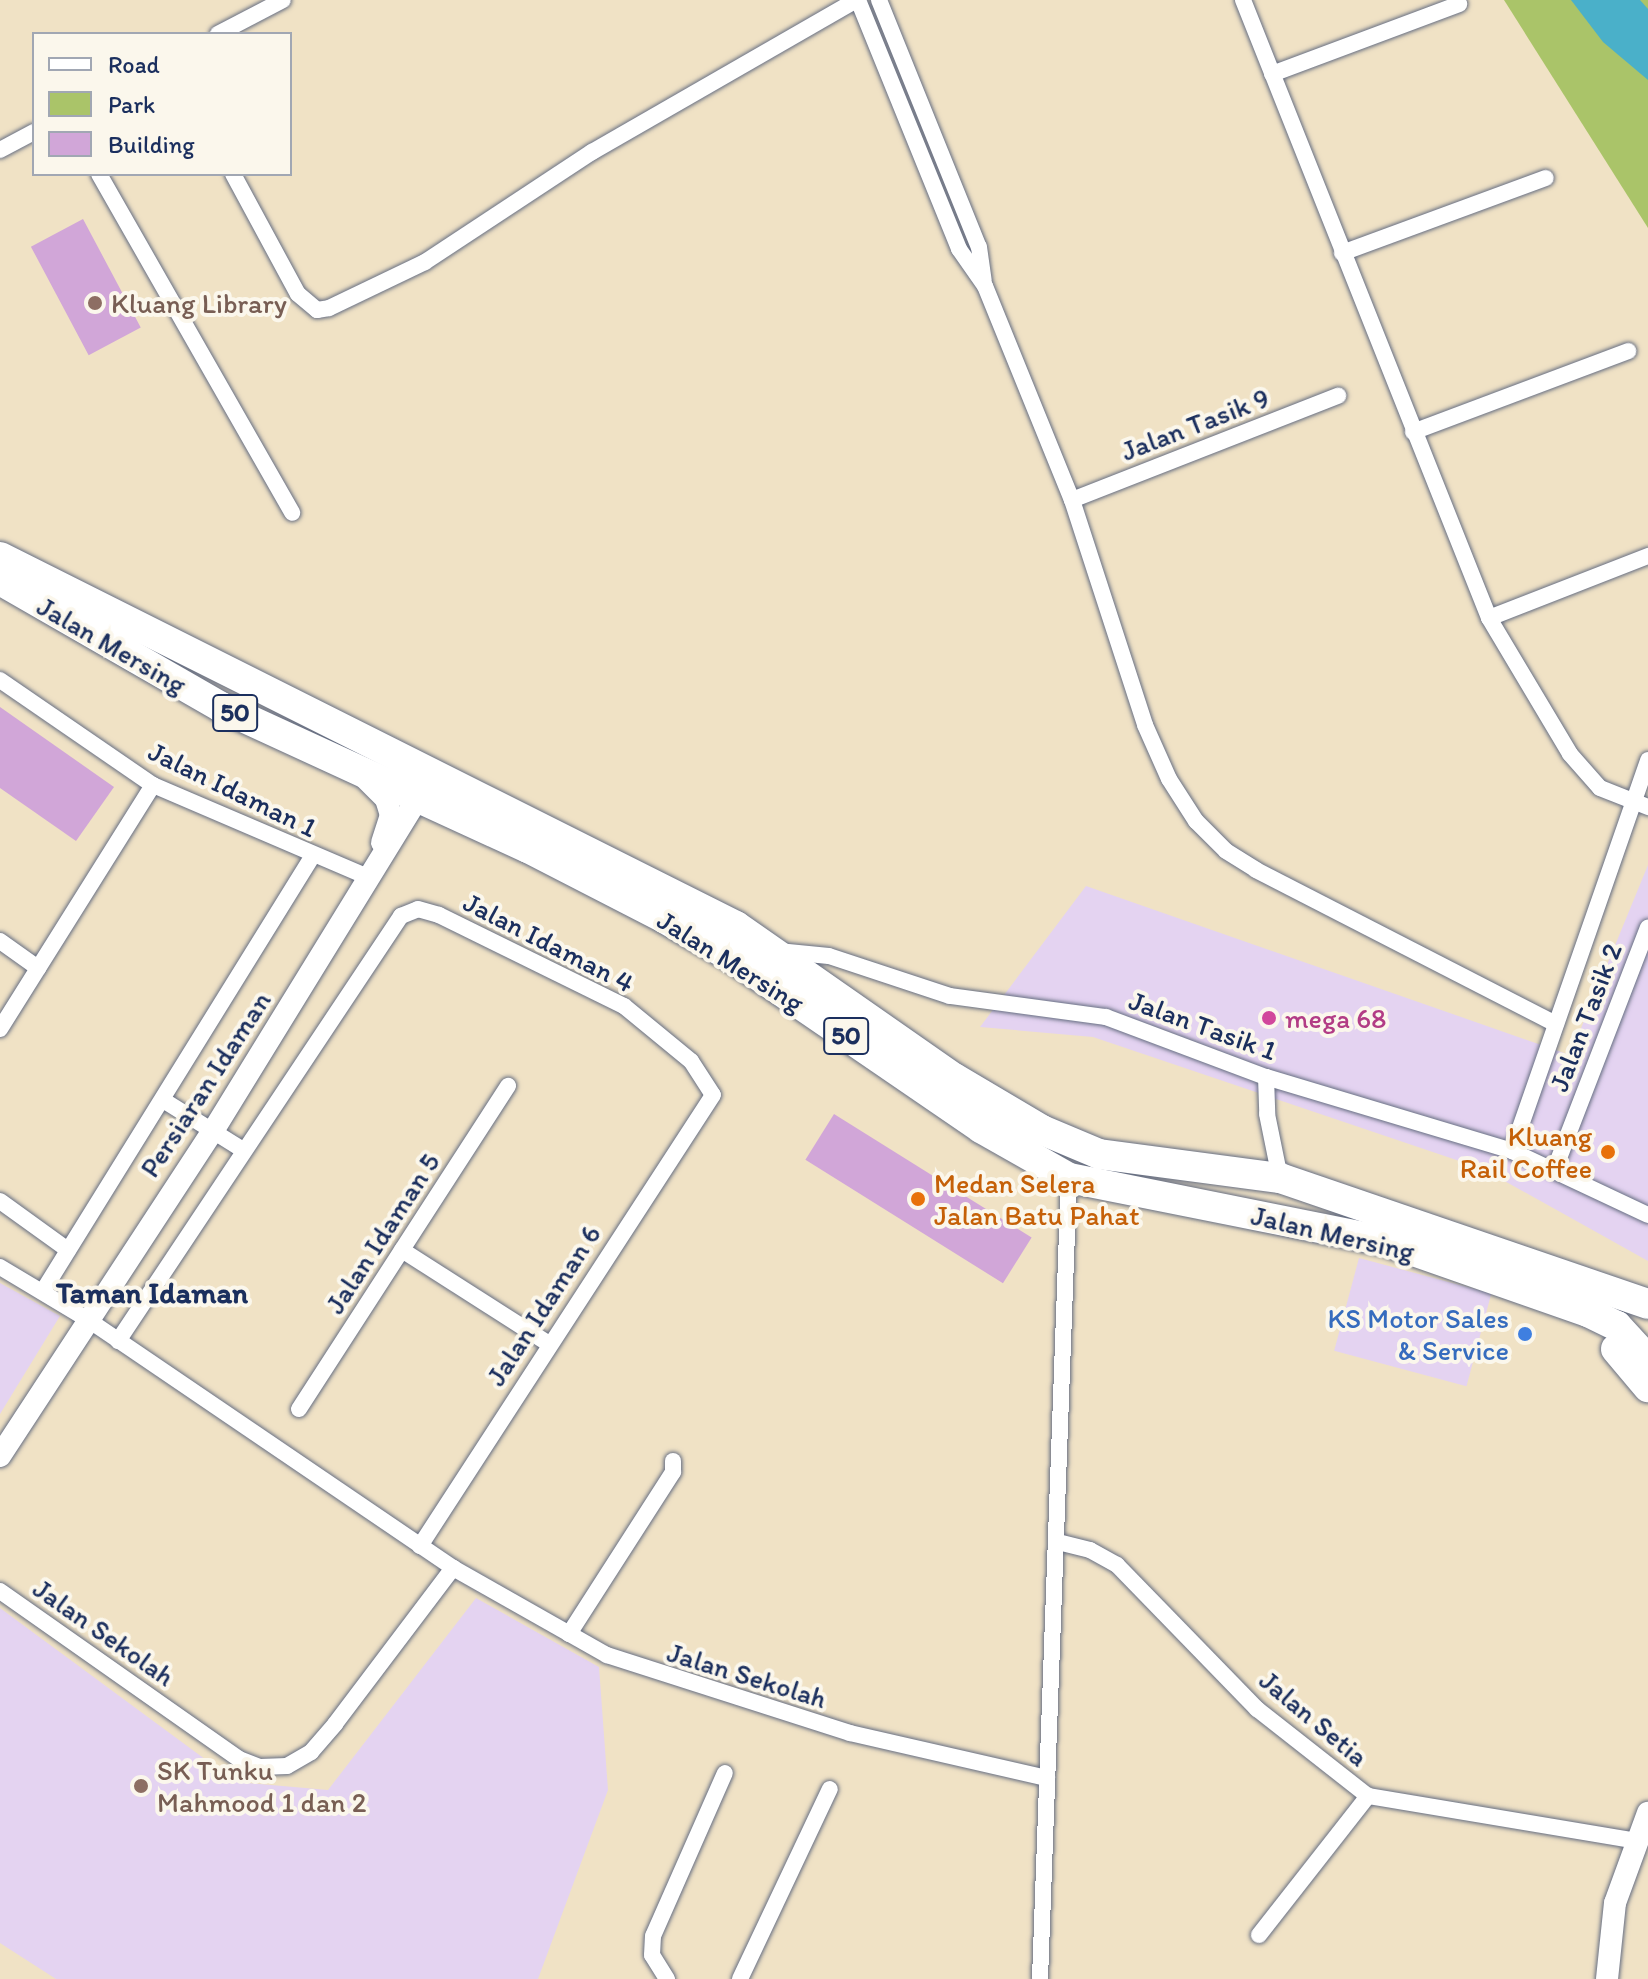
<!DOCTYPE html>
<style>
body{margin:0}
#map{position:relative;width:1648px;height:1979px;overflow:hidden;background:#f0e2c5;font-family:Itim,sans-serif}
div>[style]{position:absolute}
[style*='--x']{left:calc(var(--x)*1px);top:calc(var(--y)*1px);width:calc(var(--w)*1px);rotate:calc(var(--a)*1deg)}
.built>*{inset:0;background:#e4d3f1;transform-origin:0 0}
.green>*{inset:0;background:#aac469}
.water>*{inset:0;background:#4ab0c9}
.building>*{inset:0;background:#d1a6d8;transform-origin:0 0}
.roads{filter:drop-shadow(0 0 2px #666e82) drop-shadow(0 0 2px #666e82)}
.street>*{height:16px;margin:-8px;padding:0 8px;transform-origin:8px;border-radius:8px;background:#fff}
.secondary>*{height:22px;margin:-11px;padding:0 11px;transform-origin:11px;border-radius:11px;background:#fff}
.highway>*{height:30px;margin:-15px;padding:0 15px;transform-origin:15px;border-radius:15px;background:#fff}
.dots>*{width:22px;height:22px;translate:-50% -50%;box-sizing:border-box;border:4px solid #fbf7ec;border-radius:50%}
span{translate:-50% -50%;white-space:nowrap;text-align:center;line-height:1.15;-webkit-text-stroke:8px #fbf7ec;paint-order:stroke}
.shield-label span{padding:2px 6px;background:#fbf7ec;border:2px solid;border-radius:6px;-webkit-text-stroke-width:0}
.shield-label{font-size:26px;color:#1b2f5e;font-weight:700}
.education-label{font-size:28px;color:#785e54}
.left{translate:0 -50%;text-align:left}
.street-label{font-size:28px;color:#1b2f5e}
.hotel-label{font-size:28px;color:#b23c85}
.food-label{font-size:28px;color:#c56008}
.right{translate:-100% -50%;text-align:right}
.shop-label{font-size:28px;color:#366cbe}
.neighbourhood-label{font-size:30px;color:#1b2f5e;font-weight:700}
.legend{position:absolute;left:32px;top:32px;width:260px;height:144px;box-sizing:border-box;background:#fbf7ec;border:2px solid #a1a7b3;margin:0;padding:10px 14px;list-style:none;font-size:24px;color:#1b2f5e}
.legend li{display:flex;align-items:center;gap:16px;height:40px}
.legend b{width:40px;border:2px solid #a1a7b3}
</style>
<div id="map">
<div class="built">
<i style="clip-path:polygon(1648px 865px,1648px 1261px,1483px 1169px,1093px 1037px,980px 1027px,1086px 886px,1570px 1055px)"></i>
<i style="left:1359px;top:1258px;width:137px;height:96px;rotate:15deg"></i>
<i style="clip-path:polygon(0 1283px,60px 1316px,0 1414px)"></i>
<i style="clip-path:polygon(476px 1598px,599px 1667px,608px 1790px,538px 1979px,56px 1979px,0 1943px,0 1608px,236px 1782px,328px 1790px)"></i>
</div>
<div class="green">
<i style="clip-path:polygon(1504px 0,1648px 0,1648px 228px)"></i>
</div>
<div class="water">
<i style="clip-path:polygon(1571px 0,1640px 0,1648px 9px,1648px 80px,1603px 42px)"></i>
</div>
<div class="building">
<i style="left:83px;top:219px;width:123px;height:59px;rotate:62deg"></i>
<i style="clip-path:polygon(0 707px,114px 787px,76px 841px,0 788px)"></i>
<i style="left:834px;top:1114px;width:233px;height:54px;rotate:32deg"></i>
</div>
<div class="roads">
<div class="street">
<i style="--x:858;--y:0;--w:269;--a:67.9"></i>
<i style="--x:959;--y:249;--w:45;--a:54.9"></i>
<i style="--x:985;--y:286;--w:231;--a:67.9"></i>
<i style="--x:1072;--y:500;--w:237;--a:72"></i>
<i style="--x:1145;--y:725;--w:59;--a:66"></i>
<i style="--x:1169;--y:779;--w:50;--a:57.3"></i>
<i style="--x:1196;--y:821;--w:42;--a:45"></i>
<i style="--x:1226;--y:851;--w:36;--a:32"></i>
<i style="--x:1256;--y:870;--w:337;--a:27.2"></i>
<i style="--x:879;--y:0;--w:266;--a:68"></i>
<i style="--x:979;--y:247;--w:34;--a:82"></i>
<i style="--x:1243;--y:0;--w:665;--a:68.29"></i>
<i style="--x:1489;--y:618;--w:158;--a:59.2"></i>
<i style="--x:1570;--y:754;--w:45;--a:48.6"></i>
<i style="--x:1600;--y:788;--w:52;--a:21.6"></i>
<i style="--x:218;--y:34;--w:73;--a:-27.6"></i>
<i style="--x:1272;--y:74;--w:200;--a:-20.5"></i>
<i style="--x:0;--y:150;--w:38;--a:-28"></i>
<i style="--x:99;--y:174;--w:390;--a:60.3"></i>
<i style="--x:233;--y:174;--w:136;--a:61.6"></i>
<i style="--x:298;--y:294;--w:25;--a:40"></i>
<i style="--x:317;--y:310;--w:12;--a:-9"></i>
<i style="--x:329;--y:308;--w:106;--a:-25.6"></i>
<i style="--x:425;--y:262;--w:200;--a:-33.4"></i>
<i style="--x:592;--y:152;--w:305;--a:-29.9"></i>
<i style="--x:1342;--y:253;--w:217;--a:-20.2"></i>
<i style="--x:1413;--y:432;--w:230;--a:-20.6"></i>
<i style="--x:1072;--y:500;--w:286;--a:-21.4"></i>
<i style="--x:1489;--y:618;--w:171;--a:-21.3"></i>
<i style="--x:0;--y:680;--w:186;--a:34.5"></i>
<i style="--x:153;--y:785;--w:236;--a:23.2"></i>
<i style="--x:0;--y:941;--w:47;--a:35.4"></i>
<i style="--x:778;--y:951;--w:51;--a:5.6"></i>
<i style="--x:829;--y:956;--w:127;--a:18.3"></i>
<i style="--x:950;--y:996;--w:157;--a:7.7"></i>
<i style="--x:1106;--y:1017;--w:171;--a:20.6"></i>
<i style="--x:1266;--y:1077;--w:257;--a:16.7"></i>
<i style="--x:1512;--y:1151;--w:150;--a:25.2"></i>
<i style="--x:0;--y:1029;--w:288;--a:-57.9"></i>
<i style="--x:1266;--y:1077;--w:37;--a:88"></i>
<i style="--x:1267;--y:1114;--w:65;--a:78.5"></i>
<i style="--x:163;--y:1100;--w:94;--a:32"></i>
<i style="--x:1512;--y:1151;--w:414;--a:-70.8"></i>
<i style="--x:1554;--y:1171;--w:261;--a:-68.9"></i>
<i style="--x:0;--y:1201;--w:84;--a:35.8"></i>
<i style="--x:402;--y:1250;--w:174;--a:32.6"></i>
<i style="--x:0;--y:1267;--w:101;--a:30.9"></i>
<i style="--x:87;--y:1319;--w:443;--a:34.2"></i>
<i style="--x:453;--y:1568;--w:177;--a:29.5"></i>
<i style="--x:607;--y:1655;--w:255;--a:17.8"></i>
<i style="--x:850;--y:1733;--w:202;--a:12.9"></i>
<i style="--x:43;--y:1291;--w:511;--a:-58.21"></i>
<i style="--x:118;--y:1341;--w:511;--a:-56.34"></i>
<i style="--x:401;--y:916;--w:18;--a:-22"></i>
<i style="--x:418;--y:909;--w:22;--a:16"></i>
<i style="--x:439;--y:915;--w:206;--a:26.2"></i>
<i style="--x:624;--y:1006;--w:87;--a:39.4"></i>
<i style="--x:691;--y:1061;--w:40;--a:57.1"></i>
<i style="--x:713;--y:1095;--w:538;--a:123.01"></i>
<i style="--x:299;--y:1409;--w:385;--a:-57.1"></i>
<i style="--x:1058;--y:1542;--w:33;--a:14"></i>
<i style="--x:1090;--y:1550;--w:31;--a:29"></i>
<i style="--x:1117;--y:1565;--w:201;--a:45.8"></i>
<i style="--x:1257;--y:1709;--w:141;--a:38.1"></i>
<i style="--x:1368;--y:1796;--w:272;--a:9.5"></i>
<i style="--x:0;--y:1591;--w:292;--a:35.1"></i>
<i style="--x:239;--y:1759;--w:22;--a:21"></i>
<i style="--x:260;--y:1767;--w:27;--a:-2"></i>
<i style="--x:287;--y:1766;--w:28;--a:-30"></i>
<i style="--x:311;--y:1752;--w:37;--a:-49"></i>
<i style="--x:335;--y:1724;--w:196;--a:-52.9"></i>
<i style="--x:569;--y:1634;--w:193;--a:-57.3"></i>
<i style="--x:673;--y:1472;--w:11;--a:-90"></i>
<i style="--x:1259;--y:1935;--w:177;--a:-51.9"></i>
<i style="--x:667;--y:1979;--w:28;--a:-122"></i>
<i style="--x:652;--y:1955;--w:19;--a:-87"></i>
<i style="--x:653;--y:1936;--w:178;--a:-66.2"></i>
<i style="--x:740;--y:1979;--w:210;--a:-64.7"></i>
<i style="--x:1040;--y:1979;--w:802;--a:-87.93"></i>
</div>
<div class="secondary">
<i style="--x:366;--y:779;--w:28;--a:45"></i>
<i style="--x:386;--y:799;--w:17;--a:73"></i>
<i style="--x:391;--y:815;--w:29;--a:108"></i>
<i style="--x:0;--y:1456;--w:389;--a:-56.8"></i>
<i style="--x:213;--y:1131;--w:387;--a:-58.4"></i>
<i style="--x:1607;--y:1979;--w:76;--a:-84"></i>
<i style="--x:1615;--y:1903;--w:96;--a:-69.9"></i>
</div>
<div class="highway">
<i style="--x:0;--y:557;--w:823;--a:26.63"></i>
<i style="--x:736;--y:926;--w:266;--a:34.9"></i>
<i style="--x:954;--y:1078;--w:102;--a:30.6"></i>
<i style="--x:1042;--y:1130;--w:62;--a:22.8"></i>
<i style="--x:1099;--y:1154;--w:183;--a:7.6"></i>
<i style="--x:1280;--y:1178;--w:389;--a:18.9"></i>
<i style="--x:0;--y:580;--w:255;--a:29.9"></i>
<i style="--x:221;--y:707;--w:338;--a:24.7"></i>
<i style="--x:528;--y:848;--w:153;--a:27.2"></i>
<i style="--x:664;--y:918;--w:80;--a:30.1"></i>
<i style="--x:733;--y:958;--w:301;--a:34.4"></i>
<i style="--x:981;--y:1128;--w:101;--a:29.6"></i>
<i style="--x:1069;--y:1178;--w:325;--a:11.3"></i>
<i style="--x:1388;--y:1242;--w:212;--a:19.3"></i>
<i style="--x:1588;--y:1312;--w:32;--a:26"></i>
<i style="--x:1617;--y:1326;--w:46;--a:47.6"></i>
<i style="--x:1616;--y:1349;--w:50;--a:49.9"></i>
</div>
</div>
<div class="dots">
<i style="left:95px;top:303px;background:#8d6e63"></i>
<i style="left:1269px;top:1018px;background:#d1479c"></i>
<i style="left:1608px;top:1152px;background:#e8710a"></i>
<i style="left:918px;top:1199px;background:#e8710a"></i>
<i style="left:1525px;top:1334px;background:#3f7fe0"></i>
<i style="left:141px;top:1786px;background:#8d6e63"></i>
</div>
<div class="shield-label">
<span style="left:235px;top:713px">50</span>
<span style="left:846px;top:1036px">50</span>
</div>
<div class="education-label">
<span class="left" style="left:111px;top:303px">Kluang Library</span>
<span class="left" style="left:157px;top:1786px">SK Tunku<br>Mahmood 1 dan 2</span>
</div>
<div class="street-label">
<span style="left:1195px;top:424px;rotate:-21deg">Jalan Tasik 9</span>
<span style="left:112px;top:645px;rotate:30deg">Jalan Mersing</span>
<span style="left:233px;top:789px;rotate:26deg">Jalan Idaman 1</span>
<span style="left:549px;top:942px;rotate:27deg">Jalan Idaman 4</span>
<span style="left:731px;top:961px;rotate:32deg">Jalan Mersing</span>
<span style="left:1585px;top:1017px;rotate:-69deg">Jalan Tasik 2</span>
<span style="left:1203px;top:1025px;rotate:20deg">Jalan Tasik 1</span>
<span style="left:205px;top:1084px;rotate:-57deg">Persiaran Idaman</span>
<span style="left:382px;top:1233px;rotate:-57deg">Jalan Idaman 5</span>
<span style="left:1333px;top:1233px;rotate:13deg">Jalan Mersing</span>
<span style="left:543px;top:1305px;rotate:-57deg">Jalan Idaman 6</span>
<span style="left:104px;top:1632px;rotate:35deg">Jalan Sekolah</span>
<span style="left:747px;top:1675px;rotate:17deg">Jalan Sekolah</span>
<span style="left:1314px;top:1718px;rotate:40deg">Jalan Setia</span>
</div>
<div class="hotel-label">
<span class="left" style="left:1285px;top:1018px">mega 68</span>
</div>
<div class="food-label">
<span class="right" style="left:1592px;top:1152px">Kluang<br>Rail Coffee</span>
<span class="left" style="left:934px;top:1199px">Medan Selera<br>Jalan Batu Pahat</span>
</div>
<div class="shop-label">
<span class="right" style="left:1509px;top:1334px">KS Motor Sales<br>&amp; Service</span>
</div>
<div class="neighbourhood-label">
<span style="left:152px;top:1293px">Taman Idaman</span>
</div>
<ul class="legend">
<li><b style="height:10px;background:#fff"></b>Road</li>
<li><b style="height:22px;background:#aac469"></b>Park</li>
<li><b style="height:22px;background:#d1a6d8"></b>Building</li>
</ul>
</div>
